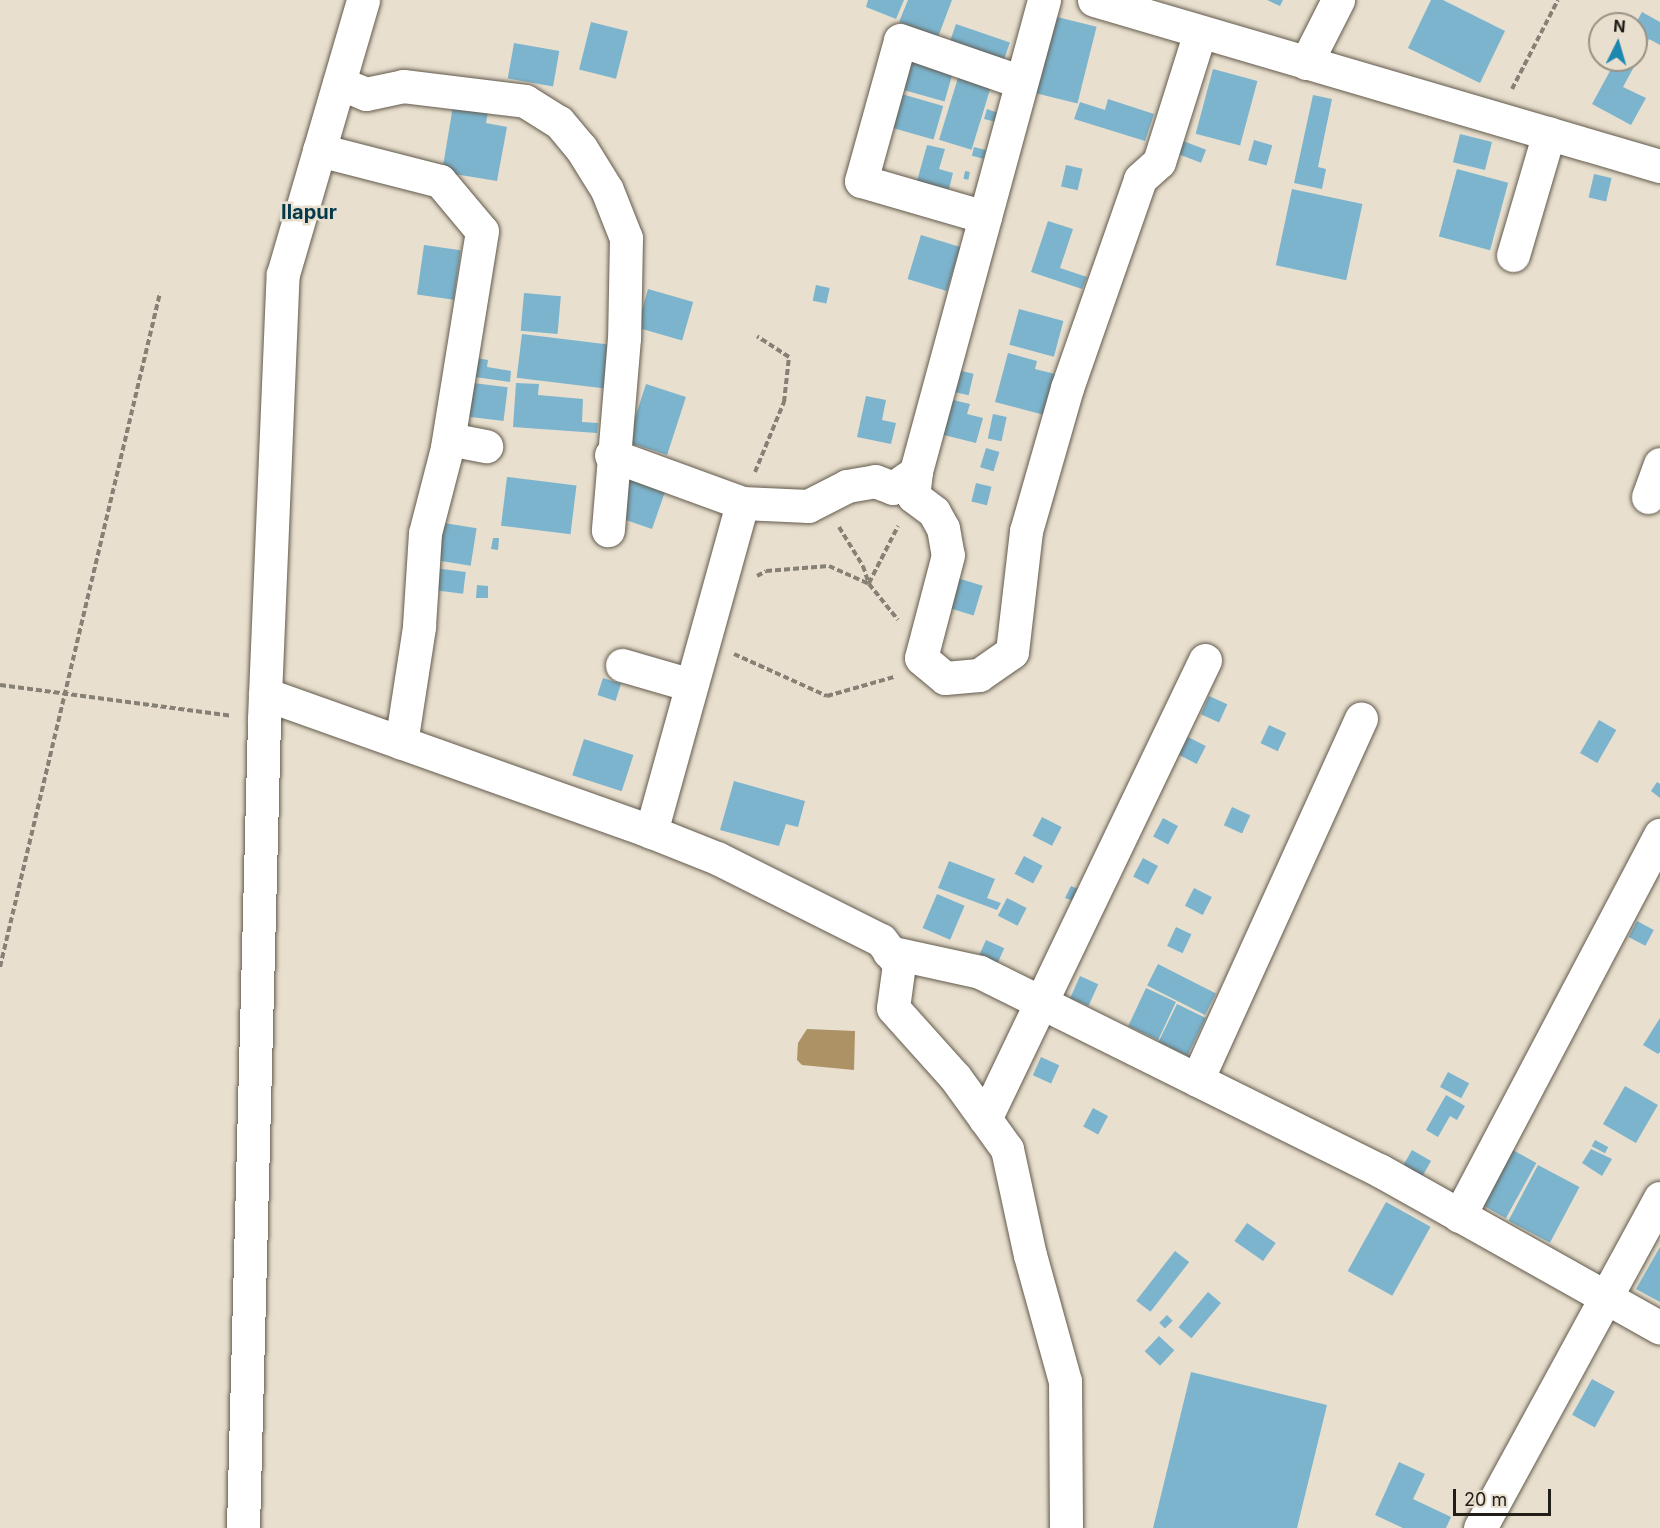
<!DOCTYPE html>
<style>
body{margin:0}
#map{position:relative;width:1660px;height:1528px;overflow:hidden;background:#e8dfce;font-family:Inter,sans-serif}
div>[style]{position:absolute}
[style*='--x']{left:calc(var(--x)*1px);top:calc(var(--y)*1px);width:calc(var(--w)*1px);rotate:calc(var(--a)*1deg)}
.water>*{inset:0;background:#ac9264}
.building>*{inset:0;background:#7cb4ce;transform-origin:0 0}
.path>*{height:4px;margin-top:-2px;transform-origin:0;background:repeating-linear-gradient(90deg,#868075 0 6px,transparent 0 9px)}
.roads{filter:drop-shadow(0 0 2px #625a4c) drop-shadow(0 0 2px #625a4c)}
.minor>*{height:33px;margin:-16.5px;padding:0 16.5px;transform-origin:16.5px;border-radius:16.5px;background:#fff}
span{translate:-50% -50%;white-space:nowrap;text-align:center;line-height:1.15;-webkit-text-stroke:5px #e8dfce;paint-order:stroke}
.quarter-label{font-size:20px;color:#04384b;font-weight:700}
.north{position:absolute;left:1588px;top:12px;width:60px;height:60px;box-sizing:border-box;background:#e8dfce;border:2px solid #989285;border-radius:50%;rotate:5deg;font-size:16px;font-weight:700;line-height:24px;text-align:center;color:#211e18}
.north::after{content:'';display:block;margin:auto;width:21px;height:27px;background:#1c87af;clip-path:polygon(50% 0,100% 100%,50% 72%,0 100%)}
.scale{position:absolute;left:1453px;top:1489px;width:98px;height:27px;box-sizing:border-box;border:3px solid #211e18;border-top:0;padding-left:8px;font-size:18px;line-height:21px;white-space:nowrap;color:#211e18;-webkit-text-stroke:4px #e8dfce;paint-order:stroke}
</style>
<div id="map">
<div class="water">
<i style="clip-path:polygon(807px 1029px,855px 1031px,854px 1070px,802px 1065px,797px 1060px,798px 1043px)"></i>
</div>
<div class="building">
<i style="clip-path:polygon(868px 0,904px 0,896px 19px,866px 7px)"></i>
<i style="clip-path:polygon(908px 0,952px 0,938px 37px,899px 22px)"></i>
<i style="clip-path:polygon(1267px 0,1283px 0,1280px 6px)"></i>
<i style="clip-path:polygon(1431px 0,1443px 0,1505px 31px,1480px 83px,1408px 48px)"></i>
<i style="clip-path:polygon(1642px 12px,1660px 22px,1660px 45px,1649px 39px,1623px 87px,1646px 98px,1631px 125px,1592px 104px,1616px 60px,1636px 60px,1636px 23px)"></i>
<i style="left:1049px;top:15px;width:49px;height:79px;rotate:14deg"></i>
<i style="left:591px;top:22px;width:38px;height:49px;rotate:14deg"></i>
<i style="left:956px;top:24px;width:57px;height:18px;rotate:19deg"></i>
<i style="left:514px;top:43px;width:46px;height:36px;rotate:10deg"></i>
<i style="left:909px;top:55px;width:47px;height:35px;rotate:16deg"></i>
<i style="left:961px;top:68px;width:34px;height:75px;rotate:17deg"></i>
<i style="left:1213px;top:69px;width:46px;height:67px;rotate:15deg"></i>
<i style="left:898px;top:93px;width:47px;height:35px;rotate:16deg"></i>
<i style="clip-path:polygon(1313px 95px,1332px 99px,1318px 167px,1326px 169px,1322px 189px,1294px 183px)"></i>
<i style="clip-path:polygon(1108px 99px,1154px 114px,1145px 141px,1074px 119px,1080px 102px,1105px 110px)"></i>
<i style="clip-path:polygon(453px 106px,488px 112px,486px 123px,507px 127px,497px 181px,442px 172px)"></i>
<i style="clip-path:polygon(987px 109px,998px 113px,996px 122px,984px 119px)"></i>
<i style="left:1460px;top:134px;width:33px;height:29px;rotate:14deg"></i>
<i style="left:1178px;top:139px;width:30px;height:14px;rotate:21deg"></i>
<i style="left:1254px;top:140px;width:19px;height:21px;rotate:16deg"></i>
<i style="clip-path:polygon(927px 145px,945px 149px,939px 169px,953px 173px,949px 189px,917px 181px)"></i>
<i style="left:974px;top:147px;width:12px;height:9px;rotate:14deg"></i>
<i style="left:1066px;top:165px;width:17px;height:22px;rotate:13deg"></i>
<i style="left:1457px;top:169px;width:53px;height:70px;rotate:15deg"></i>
<i style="left:965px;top:171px;width:5px;height:8px;rotate:11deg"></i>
<i style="left:1594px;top:174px;width:18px;height:24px;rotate:13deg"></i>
<i style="left:1292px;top:189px;width:72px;height:78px;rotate:12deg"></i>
<i style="clip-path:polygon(1048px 221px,1073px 229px,1060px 268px,1087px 277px,1082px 289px,1031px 272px)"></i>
<i style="left:921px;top:235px;width:41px;height:46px;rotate:17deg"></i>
<i style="left:424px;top:245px;width:37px;height:50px;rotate:8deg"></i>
<i style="left:816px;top:285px;width:14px;height:16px;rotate:12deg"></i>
<i style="left:648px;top:289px;width:47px;height:40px;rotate:16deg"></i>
<i style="left:524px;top:293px;width:37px;height:38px;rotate:5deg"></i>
<i style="left:1019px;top:309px;width:46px;height:37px;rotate:15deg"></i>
<i style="left:522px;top:334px;width:89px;height:44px;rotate:7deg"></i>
<i style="clip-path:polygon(1008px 353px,1037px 361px,1035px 369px,1059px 375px,1048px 416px,995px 402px)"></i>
<i style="clip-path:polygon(471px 357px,488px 360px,487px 367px,511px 371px,510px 382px,468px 376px)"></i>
<i style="left:957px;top:370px;width:17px;height:22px;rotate:13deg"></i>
<i style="left:465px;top:382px;width:43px;height:34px;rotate:7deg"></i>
<i style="clip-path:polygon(516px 383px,539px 384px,538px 395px,583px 399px,582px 422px,598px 423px,597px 433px,513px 427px)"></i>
<i style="left:646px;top:384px;width:42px;height:61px;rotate:18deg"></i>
<i style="clip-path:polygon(866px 396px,886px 400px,882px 420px,896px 423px,891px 444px,857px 437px)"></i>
<i style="clip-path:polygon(949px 399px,970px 404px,967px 414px,983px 418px,976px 443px,940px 434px)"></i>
<i style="left:993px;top:414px;width:14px;height:25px;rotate:12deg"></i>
<i style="left:986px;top:448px;width:14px;height:20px;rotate:17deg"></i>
<i style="clip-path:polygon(628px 472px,667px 486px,652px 529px,620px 518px)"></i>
<i style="left:507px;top:477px;width:70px;height:49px;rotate:7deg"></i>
<i style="left:976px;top:483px;width:16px;height:19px;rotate:14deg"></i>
<i style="left:444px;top:523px;width:33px;height:38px;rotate:9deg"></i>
<i style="clip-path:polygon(493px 538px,499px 538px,498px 550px,491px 549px)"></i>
<i style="left:434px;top:568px;width:32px;height:22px;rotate:7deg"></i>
<i style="left:954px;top:577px;width:30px;height:31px;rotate:17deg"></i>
<i style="clip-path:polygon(477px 585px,488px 586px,488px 598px,476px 598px)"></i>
<i style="left:603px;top:678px;width:19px;height:18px;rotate:18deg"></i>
<i style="left:1209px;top:696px;width:20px;height:20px;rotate:24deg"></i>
<i style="left:1599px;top:720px;width:20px;height:38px;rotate:30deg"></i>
<i style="left:1269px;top:725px;width:19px;height:20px;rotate:25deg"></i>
<i style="left:1188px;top:737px;width:20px;height:20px;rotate:27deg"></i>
<i style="left:584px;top:739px;width:52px;height:38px;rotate:18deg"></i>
<i style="clip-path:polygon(734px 781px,805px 801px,798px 827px,786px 824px,779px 846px,720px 830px)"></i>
<i style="clip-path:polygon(1657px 782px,1660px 784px,1660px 798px,1651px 791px)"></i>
<i style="left:1232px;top:807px;width:20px;height:20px;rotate:24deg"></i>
<i style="left:1042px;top:817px;width:22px;height:21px;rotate:27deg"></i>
<i style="left:1163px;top:818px;width:17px;height:21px;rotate:28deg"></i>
<i style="left:1024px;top:856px;width:21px;height:20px;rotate:28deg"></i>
<i style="left:1143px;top:858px;width:17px;height:21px;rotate:28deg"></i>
<i style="clip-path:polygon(949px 861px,995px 879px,987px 898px,1001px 903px,997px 910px,938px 888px)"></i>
<i style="clip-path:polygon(1071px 886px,1078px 889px,1074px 901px,1065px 898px)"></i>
<i style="left:1194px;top:888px;width:20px;height:20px;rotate:27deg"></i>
<i style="left:937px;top:894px;width:30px;height:37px;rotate:23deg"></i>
<i style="left:1007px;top:898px;width:22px;height:20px;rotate:27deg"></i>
<i style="left:1637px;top:921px;width:19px;height:18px;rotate:28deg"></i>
<i style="left:1176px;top:927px;width:17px;height:21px;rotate:25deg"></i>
<i style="left:986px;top:940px;width:20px;height:19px;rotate:24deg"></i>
<i style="left:1158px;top:964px;width:65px;height:24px;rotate:27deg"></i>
<i style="left:1080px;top:976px;width:20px;height:24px;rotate:24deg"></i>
<i style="left:1146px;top:988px;width:33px;height:42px;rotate:25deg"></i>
<i style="left:1177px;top:1004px;width:32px;height:42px;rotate:26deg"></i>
<i style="clip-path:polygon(1660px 1018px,1660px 1052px,1658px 1054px,1643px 1045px)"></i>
<i style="left:1041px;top:1057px;width:20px;height:20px;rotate:24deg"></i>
<i style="left:1448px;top:1072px;width:24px;height:17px;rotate:28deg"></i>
<i style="left:1625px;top:1086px;width:38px;height:44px;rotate:30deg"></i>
<i style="clip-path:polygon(1446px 1095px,1465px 1106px,1457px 1120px,1450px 1116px,1438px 1137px,1426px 1130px)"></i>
<i style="left:1093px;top:1108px;width:17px;height:21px;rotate:28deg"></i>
<i style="left:1595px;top:1140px;width:15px;height:7px;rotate:28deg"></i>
<i style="left:1511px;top:1149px;width:29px;height:63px;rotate:29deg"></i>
<i style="clip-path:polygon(1591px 1149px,1612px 1159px,1602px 1176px,1582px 1163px)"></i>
<i style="left:1412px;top:1150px;width:22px;height:21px;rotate:30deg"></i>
<i style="left:1538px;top:1165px;width:47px;height:63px;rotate:28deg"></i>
<i style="left:1386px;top:1202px;width:51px;height:79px;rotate:29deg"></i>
<i style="left:1247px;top:1223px;width:35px;height:22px;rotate:35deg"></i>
<i style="clip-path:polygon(1660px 1247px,1660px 1302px,1636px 1289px)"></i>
<i style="left:1175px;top:1251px;width:18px;height:63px;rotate:38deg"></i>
<i style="left:1208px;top:1292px;width:17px;height:46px;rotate:40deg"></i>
<i style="left:1167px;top:1315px;width:8px;height:11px;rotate:45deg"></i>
<i style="left:1159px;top:1336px;width:21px;height:21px;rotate:43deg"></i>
<i style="clip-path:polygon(1191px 1372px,1327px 1405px,1297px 1528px,1153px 1528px)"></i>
<i style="left:1592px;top:1379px;width:26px;height:41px;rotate:29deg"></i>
<i style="clip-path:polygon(1399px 1462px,1425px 1474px,1413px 1499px,1451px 1517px,1446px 1528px,1403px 1528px,1375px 1515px)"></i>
</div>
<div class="path">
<i style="--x:1512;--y:89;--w:100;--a:-62.7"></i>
<i style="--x:755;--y:472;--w:76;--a:-67.5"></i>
<i style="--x:784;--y:402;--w:45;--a:-83.7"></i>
<i style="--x:789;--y:357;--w:38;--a:-147"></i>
<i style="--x:839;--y:527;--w:46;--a:58.4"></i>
<i style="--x:863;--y:566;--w:19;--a:72"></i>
<i style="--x:757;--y:576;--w:10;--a:-29"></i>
<i style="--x:766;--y:571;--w:63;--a:-4.5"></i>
<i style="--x:829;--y:566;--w:44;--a:24.2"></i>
<i style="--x:869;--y:584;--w:46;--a:51.1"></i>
<i style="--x:869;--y:583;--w:64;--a:-63"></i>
<i style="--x:734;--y:654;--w:102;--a:24.3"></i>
<i style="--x:827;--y:696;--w:70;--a:-15.8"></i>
<i style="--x:0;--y:685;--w:233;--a:7.6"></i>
<i style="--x:0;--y:967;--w:693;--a:-76.65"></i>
</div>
<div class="roads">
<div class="minor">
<i style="--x:1044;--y:0;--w:489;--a:105.2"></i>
<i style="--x:916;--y:472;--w:24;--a:97"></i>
<i style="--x:913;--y:496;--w:26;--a:37"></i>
<i style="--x:934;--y:512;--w:18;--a:61"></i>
<i style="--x:943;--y:528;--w:27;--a:80"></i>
<i style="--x:948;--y:555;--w:106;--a:104.7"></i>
<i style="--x:921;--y:658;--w:31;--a:40"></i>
<i style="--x:945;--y:678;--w:34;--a:-5"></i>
<i style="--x:979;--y:675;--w:40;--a:-34.9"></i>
<i style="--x:1012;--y:652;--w:122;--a:-83.4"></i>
<i style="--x:1026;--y:531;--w:149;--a:-74"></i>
<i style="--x:1067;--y:388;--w:221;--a:-70.7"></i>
<i style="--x:1140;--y:179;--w:25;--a:-42"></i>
<i style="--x:1159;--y:162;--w:136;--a:-72.5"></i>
<i style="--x:1094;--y:0;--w:590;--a:16.35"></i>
<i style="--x:1306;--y:63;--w:71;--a:-63.1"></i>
<i style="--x:339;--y:83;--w:29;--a:22"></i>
<i style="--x:366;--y:94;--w:38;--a:-12"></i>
<i style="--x:403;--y:86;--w:123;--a:7"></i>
<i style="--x:525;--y:101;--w:40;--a:32"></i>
<i style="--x:559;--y:122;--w:34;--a:50"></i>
<i style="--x:581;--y:148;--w:49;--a:58.2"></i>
<i style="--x:607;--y:190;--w:52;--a:68.4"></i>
<i style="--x:626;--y:238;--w:100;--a:91.1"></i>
<i style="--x:624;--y:338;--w:193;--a:94.8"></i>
<i style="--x:319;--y:150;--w:125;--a:14.4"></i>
<i style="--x:440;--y:181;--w:65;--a:50"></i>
<i style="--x:482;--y:231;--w:220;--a:99.2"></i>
<i style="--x:447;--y:448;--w:88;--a:104.5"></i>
<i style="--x:425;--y:533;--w:94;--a:93.7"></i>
<i style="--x:419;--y:627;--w:117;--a:98.8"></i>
<i style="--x:985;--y:217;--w:129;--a:-163.8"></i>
<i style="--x:861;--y:181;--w:146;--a:-74.5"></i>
<i style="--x:900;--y:40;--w:128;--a:19.1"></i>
<i style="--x:1513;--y:255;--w:127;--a:-73.6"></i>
<i style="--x:449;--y:439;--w:38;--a:11"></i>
<i style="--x:611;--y:455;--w:140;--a:20.1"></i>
<i style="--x:742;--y:503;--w:66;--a:2.6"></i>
<i style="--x:808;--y:506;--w:44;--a:-27.1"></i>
<i style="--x:847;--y:486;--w:28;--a:-10"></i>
<i style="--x:875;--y:481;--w:19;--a:21"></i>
<i style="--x:893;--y:488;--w:28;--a:-35"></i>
<i style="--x:1648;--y:497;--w:35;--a:-70"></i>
<i style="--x:622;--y:665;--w:72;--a:16.2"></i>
<i style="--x:265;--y:694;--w:402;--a:19.6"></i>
<i style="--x:644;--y:829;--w:79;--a:21.7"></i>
<i style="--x:717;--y:858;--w:183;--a:26.6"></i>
<i style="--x:881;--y:940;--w:30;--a:53"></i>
<i style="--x:899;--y:964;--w:44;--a:97.8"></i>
<i style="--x:893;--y:1008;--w:93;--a:48.1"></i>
<i style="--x:955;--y:1077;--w:89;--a:54.2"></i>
<i style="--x:1007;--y:1149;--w:108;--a:77.8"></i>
<i style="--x:1030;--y:1255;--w:131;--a:74.5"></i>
<i style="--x:1065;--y:1381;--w:147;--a:89.6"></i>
<i style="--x:651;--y:832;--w:341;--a:-74.5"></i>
<i style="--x:889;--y:952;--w:93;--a:12.4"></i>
<i style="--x:980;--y:972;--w:445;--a:26.4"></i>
<i style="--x:1379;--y:1170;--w:322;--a:29.3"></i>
<i style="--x:1197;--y:1080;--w:397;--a:-65.6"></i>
<i style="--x:985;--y:1119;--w:509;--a:-64.39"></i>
<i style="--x:1459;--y:1216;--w:431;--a:-62.2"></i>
<i style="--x:243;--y:1528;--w:809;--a:-88.51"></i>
<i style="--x:264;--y:719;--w:445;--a:-87.6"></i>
<i style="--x:283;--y:274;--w:285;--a:-73.7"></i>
<i style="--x:1480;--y:1528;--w:376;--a:-61.4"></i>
</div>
</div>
<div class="quarter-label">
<span style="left:309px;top:212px">Ilapur</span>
</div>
<div class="north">N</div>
<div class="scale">20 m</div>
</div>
